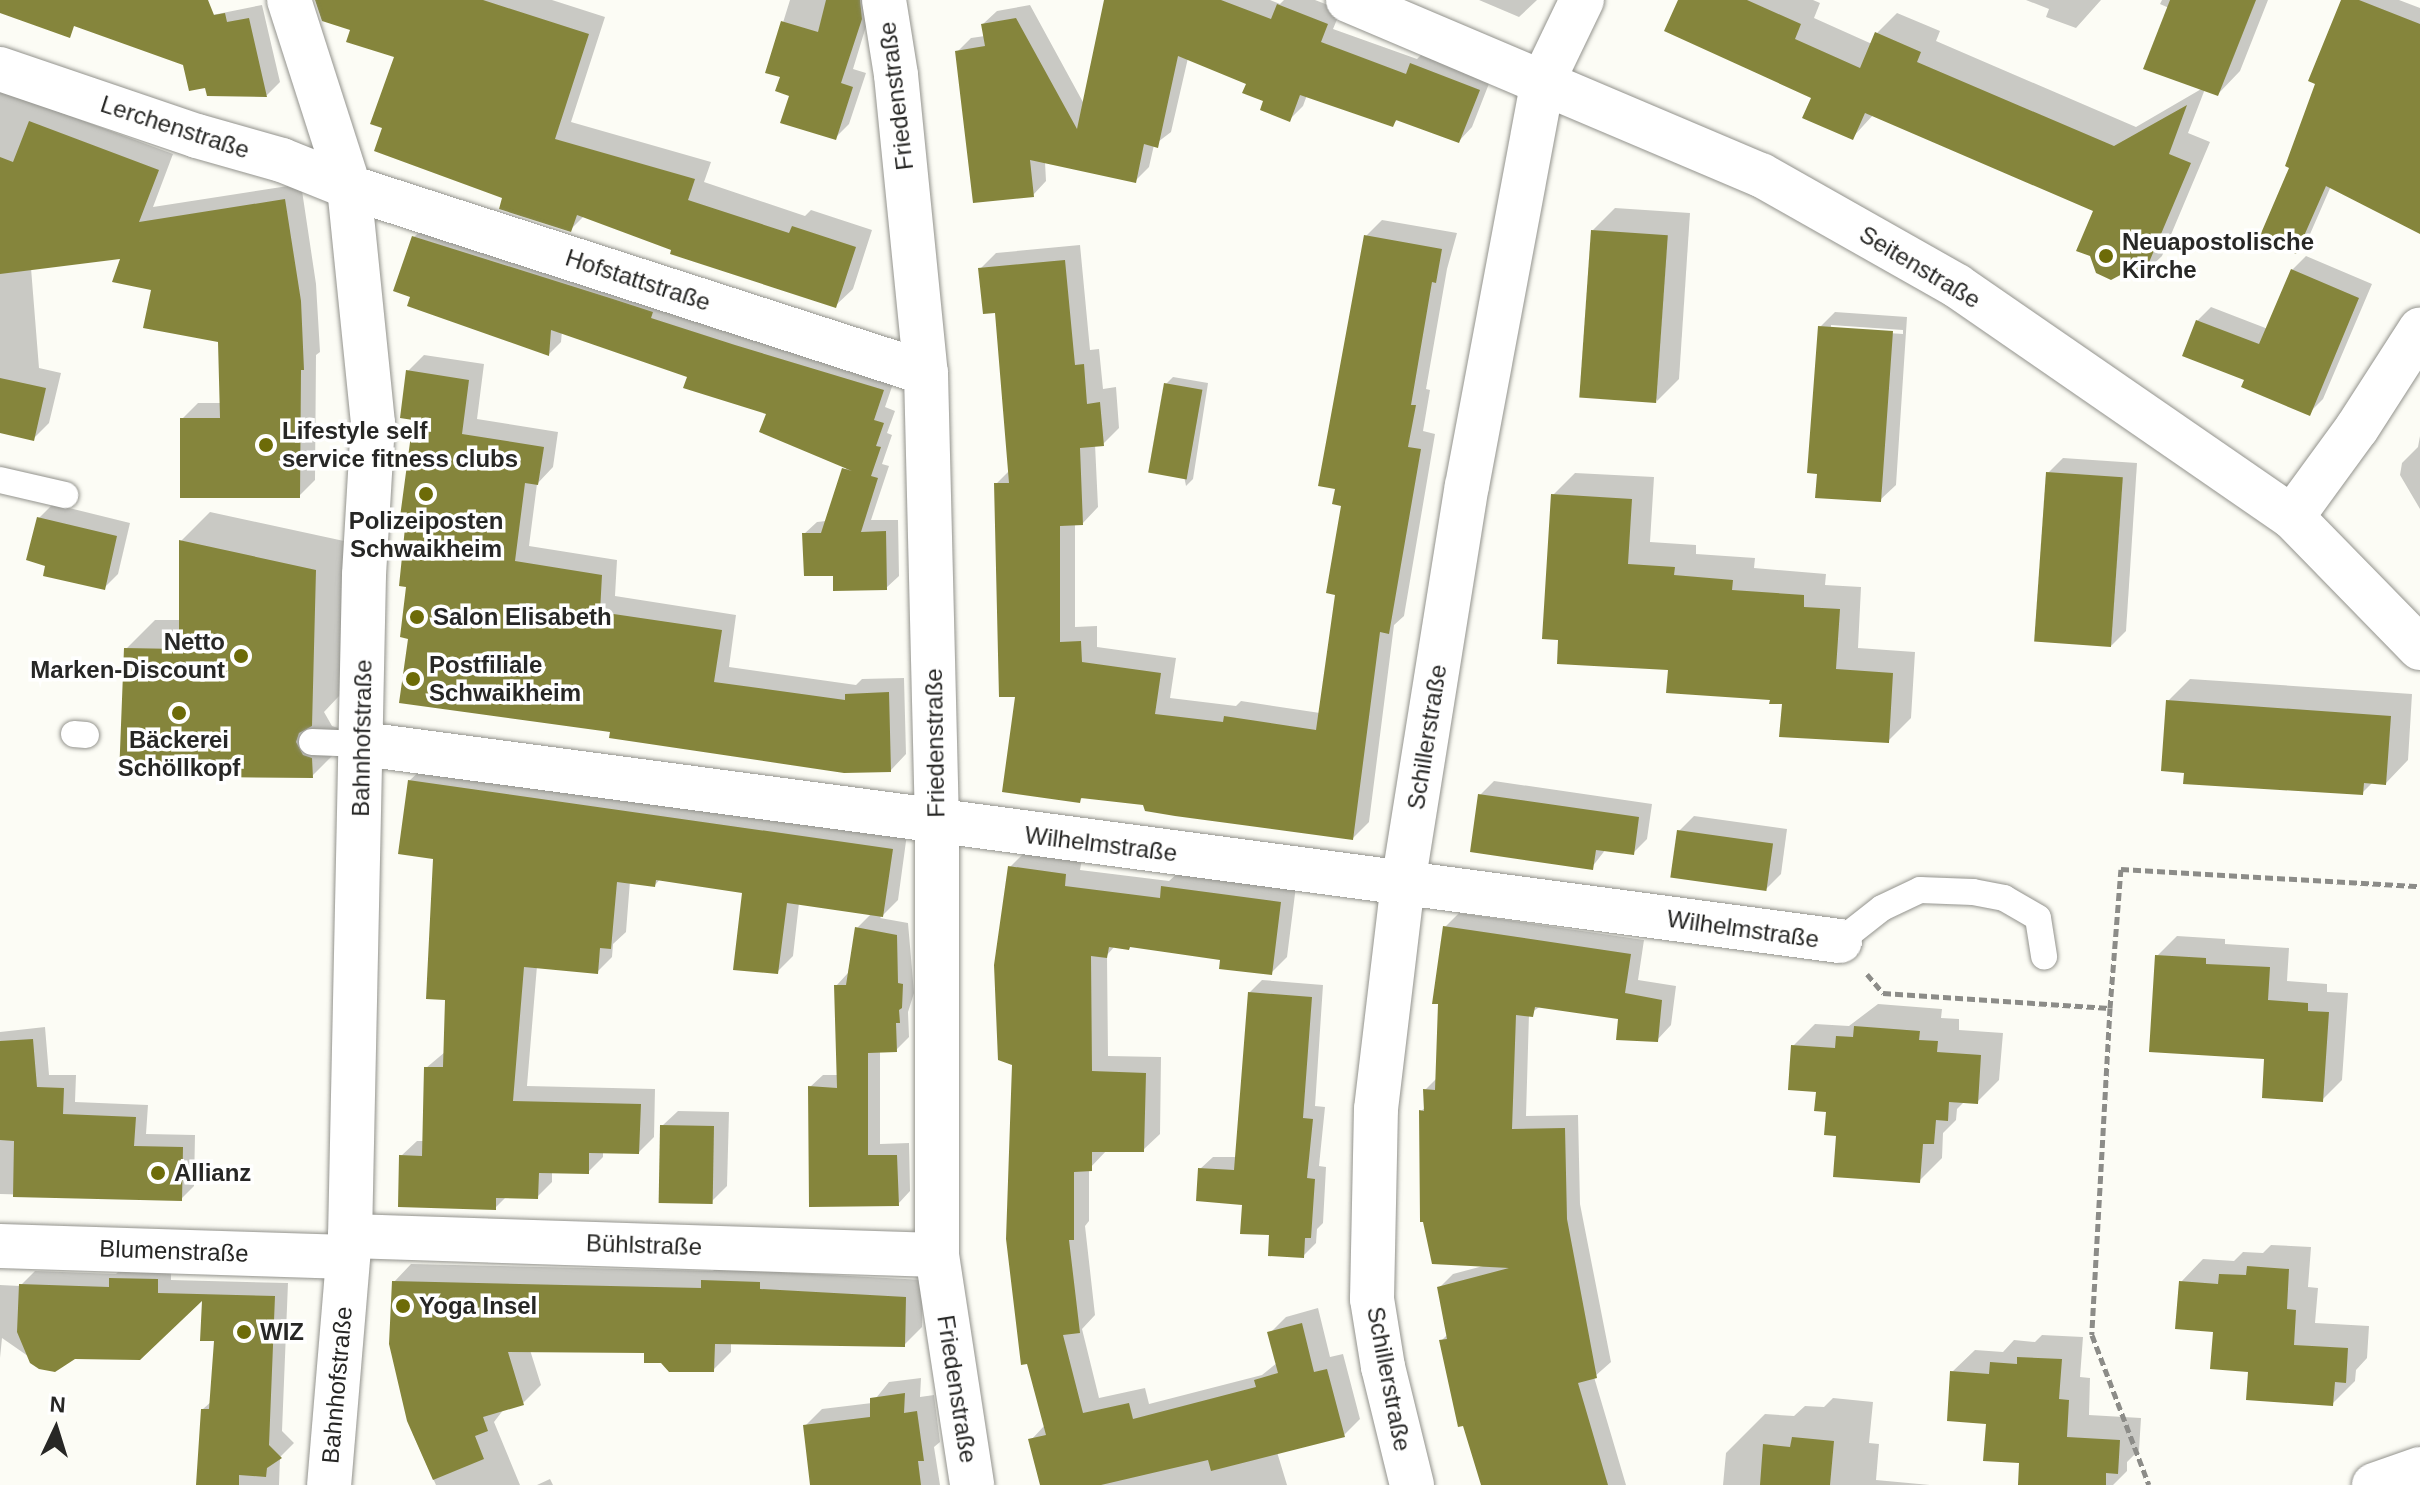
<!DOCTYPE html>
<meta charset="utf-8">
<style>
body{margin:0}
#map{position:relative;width:2420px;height:1485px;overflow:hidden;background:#fcfcf5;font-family:Helvetica,sans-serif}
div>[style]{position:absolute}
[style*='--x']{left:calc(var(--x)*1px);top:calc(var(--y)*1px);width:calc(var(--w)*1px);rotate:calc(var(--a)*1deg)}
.shadow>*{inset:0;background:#0003}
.building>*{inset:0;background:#85853c;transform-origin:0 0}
.path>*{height:5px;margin-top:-2.5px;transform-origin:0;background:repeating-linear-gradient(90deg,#8c8c88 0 8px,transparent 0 12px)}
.roads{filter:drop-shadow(0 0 2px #93938d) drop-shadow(0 0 2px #93938d)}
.service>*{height:26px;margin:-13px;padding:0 13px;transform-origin:13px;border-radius:13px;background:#fff}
.minor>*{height:44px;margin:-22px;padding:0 22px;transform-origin:22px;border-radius:22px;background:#fff}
.dots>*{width:22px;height:22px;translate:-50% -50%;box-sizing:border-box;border:4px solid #fff;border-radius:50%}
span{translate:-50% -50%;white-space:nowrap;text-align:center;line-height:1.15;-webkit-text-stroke:7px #fff;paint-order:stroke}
.street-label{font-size:24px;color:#272725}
.poi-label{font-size:24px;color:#272725;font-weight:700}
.left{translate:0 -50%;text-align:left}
.right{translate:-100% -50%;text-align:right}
.north{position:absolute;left:16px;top:1389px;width:80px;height:80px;-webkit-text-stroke:6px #fff;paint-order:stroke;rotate:4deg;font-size:22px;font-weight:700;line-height:32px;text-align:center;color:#272725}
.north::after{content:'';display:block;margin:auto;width:28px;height:36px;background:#272725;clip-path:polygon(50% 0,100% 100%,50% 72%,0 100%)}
</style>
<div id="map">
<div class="shadow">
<i style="clip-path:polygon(336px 0,552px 0,605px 17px,571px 122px,711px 162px,704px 182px,805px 216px,811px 210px,872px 230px,853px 289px,835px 306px,584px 216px,570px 230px,505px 197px,384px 126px,396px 56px,353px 29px)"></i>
<i style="clip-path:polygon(790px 0,874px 0,853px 69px,866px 73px,849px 124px,835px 138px,791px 95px,783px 75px,768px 71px)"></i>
<i style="clip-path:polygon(1108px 0,1270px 0,1280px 4px,1284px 0,1315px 0,1341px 10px,1333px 29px,1417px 59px,1426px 50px,1492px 76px,1472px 127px,1459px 141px,1399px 118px,1393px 124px,1307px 95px,1303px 106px,1289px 120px,1248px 83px,1188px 58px,1171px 132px,1154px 145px,1149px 167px,1135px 181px,1045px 162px,1046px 181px,1033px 195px,957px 52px,971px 38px,985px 36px,983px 24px,997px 11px,1030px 5px,1084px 104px)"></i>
<i style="clip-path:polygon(1479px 0,1537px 0,1519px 17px)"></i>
<i style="clip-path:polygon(1680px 0,1813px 0,1820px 3px,1814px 18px,1872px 44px,1877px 33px,1897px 13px,1940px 31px,1936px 41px,2136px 127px,2203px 88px,2169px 8px,2160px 4px,2162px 0,2268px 0,2240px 71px,2218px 94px,2205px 89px,2188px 133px,2210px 142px,2162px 256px,2141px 276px,2092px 255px,2095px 210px,1874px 114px,1852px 138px,1814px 96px)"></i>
<i style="clip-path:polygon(2026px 0,2101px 0,2076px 28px,2046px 17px,2049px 9px)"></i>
<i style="clip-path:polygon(2343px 0,2399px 0,2420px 8px,2420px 232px,2331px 186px,2307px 241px,2296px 252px,2292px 167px)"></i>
<i style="clip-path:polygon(262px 5px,280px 82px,267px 95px,207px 86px,185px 63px,138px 30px)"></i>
<i style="clip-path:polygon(0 90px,173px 154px,153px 207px,301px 184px,316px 284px,320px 352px,316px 355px,315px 480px,299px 496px,182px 419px,198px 403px,222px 403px,220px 340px,153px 288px,123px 257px,31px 268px,39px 368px,61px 373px,49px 423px,33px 439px,0 430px)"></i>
<i style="clip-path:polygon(1615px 208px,1690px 213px,1679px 379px,1657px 401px,1593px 230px)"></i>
<i style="clip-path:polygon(1382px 220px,1457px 233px,1447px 269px,1426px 389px,1430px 390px,1423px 431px,1435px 434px,1404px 616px,1394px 625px,1369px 822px,1353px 838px,1144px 803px,1084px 796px,1079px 801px,1018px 695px,996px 484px,1010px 470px,996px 311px,980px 269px,996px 253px,1080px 245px,1090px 350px,1099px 349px,1103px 389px,1116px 387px,1119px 428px,1103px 444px,1095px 444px,1098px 507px,1082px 524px,1075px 524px,1075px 627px,1097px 626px,1097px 647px,1176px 658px,1170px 698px,1236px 706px,1241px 701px,1320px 713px,1337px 593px,1366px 236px)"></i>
<i style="clip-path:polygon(427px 225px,895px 378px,885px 407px,895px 411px,887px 433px,892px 435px,882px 464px,889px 466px,871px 520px,898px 520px,899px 576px,886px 588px,835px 574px,804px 534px,817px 522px,826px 521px,847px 466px,769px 413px,689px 375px,562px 331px,561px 342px,549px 354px,413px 295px,414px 237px)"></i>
<i style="clip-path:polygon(2306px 256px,2372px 284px,2323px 399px,2309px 413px,2246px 379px,2197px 321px,2211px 307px,2268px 329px,2292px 270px)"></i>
<i style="clip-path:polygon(evenodd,1835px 312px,1907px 317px,1896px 485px,1880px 500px,1820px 327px,1835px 312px,1831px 325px,1903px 330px,1903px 334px,1831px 329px,1831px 325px)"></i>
<i style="clip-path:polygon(424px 355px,484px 364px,477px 419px,558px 432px,553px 467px,537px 484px,529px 546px,617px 560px,615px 596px,736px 615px,729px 667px,856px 685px,862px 679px,904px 678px,906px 754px,891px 770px,612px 730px,411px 637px,408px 585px,415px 418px,408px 371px)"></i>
<i style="clip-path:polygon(1173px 377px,1208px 383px,1193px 479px,1186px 486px,1166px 384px)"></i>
<i style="clip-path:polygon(2420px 436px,2420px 509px,2400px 475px,2402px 463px,2418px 447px)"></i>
<i style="clip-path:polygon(2063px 458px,2137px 463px,2126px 631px,2111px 646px,2048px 473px)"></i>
<i style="clip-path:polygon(1575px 473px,1654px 477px,1650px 542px,1696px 545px,1696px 554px,1755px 558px,1754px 568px,1826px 574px,1825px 585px,1861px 587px,1858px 648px,1915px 652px,1911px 718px,1888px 741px,1772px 698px,1670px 668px,1553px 495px)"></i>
<i style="clip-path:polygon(53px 504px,130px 523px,118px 574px,104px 588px,48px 564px,39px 518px)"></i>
<i style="clip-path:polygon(210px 512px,344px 541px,340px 695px,324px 712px,332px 726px,341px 729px,342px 746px,312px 776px,126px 649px,155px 620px,181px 620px,181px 541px)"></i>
<i style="clip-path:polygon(2190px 679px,2412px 694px,2408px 760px,2386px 783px,2373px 782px,2362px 793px,2186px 771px,2168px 701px)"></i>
<i style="clip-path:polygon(425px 766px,907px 834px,898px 900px,880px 918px,908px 923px,914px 993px,908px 1012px,909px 1037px,896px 1050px,880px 1050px,880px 1144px,909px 1143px,910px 1191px,898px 1204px,810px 1087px,823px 1075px,839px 1075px,836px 986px,848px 973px,857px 928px,872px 913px,799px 903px,793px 956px,777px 972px,744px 891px,660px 879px,655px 885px,630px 881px,626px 932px,613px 944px,612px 957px,597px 972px,537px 966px,527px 1086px,655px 1089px,654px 1137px,639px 1152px,603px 1152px,603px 1157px,588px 1172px,552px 1172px,552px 1182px,537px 1197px,507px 1196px,495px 1208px,401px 1156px,417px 1141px,424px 1141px,426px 1068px,445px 1052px,447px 998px,435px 857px,409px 781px)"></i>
<i style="clip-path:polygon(1494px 781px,1652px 804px,1647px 839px,1633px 853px,1606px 849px,1592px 867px,1480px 795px)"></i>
<i style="clip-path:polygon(1694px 816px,1787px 829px,1781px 874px,1766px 889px,1679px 831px)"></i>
<i style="clip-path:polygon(1026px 851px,1082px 859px,1080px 870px,1169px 881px,1180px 871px,1296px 886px,1287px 957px,1271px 973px,1222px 958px,1131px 945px,1115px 946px,1107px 955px,1108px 1056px,1161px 1057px,1160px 1134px,1143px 1150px,1107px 1150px,1089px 1169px,1089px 1221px,1085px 1226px,1095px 1315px,1082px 1329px,1099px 1398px,1145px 1388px,1149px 1404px,1262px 1375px,1277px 1363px,1270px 1333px,1286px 1317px,1318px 1308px,1330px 1357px,1343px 1354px,1360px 1419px,1344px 1435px,1277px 1452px,1287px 1485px,1042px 1485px,1031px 1440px,1045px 1425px,1015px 1063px,1010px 867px)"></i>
<i style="clip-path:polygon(1459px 913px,1644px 940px,1638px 980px,1676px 986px,1671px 1025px,1657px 1040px,1620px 1018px,1541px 1006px,1529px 1014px,1526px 1116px,1578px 1115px,1580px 1204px,1611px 1362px,1594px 1377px,1626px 1485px,1483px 1485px,1492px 1452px,1441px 1341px,1448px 1334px,1439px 1288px,1453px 1274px,1483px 1266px,1421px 1111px,1426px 1107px,1425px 1090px,1437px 1078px,1445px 927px)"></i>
<i style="clip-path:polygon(2177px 936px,2225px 939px,2225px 944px,2289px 948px,2287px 981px,2327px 984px,2327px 992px,2348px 993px,2342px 1080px,2322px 1100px,2266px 1057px,2157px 956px)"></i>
<i style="clip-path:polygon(1262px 980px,1323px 985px,1315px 1106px,1325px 1107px,1319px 1166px,1326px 1167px,1323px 1223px,1317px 1229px,1316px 1243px,1303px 1256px,1271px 1233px,1244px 1203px,1200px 1169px,1213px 1157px,1237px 1157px,1250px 992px)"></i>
<i style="clip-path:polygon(1878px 1004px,1942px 1009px,1941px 1018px,1959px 1019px,1959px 1030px,2003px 1033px,1999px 1080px,1977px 1102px,1965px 1101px,1957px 1109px,1956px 1120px,1943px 1133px,1942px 1158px,1919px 1181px,1838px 1134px,1793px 1046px,1815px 1024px,1849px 1026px)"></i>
<i style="clip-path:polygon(45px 1027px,49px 1075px,76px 1075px,75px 1102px,148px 1105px,146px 1134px,195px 1135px,194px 1186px,181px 1199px,0 1194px,0 1032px)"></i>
<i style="clip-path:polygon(678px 1111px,729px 1112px,727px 1186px,712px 1201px,662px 1126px)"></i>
<i style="clip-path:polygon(2271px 1245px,2311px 1247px,2308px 1287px,2318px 1288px,2315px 1323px,2369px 1326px,2367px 1358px,2356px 1370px,2355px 1381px,2332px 1404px,2250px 1370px,2181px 1282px,2203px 1259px,2234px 1261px,2243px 1252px,2263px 1253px)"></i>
<i style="clip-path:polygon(721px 1263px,777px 1272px,923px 1280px,922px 1327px,904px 1345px,731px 1342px,731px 1352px,713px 1370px,662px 1361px,646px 1351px,530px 1350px,541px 1385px,523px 1403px,504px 1409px,494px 1422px,520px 1485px,436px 1485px,413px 1434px,391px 1344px,394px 1282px,411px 1264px,713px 1271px)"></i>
<i style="clip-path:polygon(125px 1265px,171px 1266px,171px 1280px,288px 1283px,282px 1431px,294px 1443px,280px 1457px,279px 1485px,198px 1485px,203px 1409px,212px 1401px,216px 1339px,204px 1296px,48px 1370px,2px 1338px,0 1358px,0 1285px,20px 1286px,35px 1271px,116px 1274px)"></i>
<i style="clip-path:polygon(2042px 1335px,2083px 1337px,2080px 1377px,2090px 1378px,2089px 1415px,2141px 1418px,2139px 1450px,2127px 1462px,2127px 1471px,2113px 1485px,2020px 1485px,2022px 1461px,1988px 1422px,1952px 1372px,1975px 1350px,2003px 1352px,2014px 1340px,2035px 1342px)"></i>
<i style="clip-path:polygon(921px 1378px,920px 1397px,934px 1395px,940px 1442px,934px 1447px,940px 1485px,812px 1485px,805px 1426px,822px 1409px,872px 1403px,889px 1382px)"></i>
<i style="clip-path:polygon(1833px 1398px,1873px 1402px,1869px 1443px,1879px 1444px,1876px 1480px,1930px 1485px,1723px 1485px,1726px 1453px,1765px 1414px,1794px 1416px,1805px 1406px,1824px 1407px)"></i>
<i style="clip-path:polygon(550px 1479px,553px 1485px,537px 1485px)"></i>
</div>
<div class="building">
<i style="clip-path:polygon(0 0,208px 0,214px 15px,225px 13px,227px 22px,249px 18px,267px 97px,207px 96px,205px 88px,189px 91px,183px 65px,74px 26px,70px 38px,0 13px)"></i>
<i style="clip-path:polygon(315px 0,483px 0,589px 34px,555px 139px,695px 179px,688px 200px,789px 233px,792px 226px,856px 247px,836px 308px,670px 254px,671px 250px,577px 215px,571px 232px,499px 209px,502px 198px,374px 151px,382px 128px,370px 124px,394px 57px,346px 42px,350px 30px,322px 21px)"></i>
<i style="clip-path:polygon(826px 0,860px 0,862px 19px,841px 83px,853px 87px,836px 140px,780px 123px,789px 96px,775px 91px,780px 77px,765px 73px,781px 21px,818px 32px)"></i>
<i style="clip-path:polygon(1104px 0,1221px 0,1271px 19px,1277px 4px,1328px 24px,1321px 42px,1406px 74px,1410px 63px,1480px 90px,1459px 143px,1396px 120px,1393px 127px,1300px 95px,1290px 122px,1260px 110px,1263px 101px,1242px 93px,1246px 84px,1178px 56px,1158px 148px,1144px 144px,1136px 183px,1030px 160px,1034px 197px,973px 203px,955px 51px,985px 46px,981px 24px,1016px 18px,1077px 129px)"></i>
<i style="clip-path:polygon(1678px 0,1747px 0,1801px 24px,1795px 39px,1860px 68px,1875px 32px,1921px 52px,1917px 62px,2114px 146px,2187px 105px,2169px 154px,2191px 163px,2142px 279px,2126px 272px,2111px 280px,2096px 273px,2090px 256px,2076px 251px,2093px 211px,1865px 113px,1853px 140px,1802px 118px,1811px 98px,1664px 31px)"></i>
<i style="clip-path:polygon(2170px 0,2256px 0,2218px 96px,2143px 69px)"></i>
<i style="clip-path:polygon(2341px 0,2359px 0,2420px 24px,2420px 234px,2326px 186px,2296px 254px,2259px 238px,2289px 168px,2285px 166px,2315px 84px,2308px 81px)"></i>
<i style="clip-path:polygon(29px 121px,159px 170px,139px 222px,285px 199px,301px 301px,304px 370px,301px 370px,300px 498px,180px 498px,180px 418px,220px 418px,218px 342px,143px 328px,151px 290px,112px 282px,120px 259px,0 274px,0 157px,13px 162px)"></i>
<i style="left:1591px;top:230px;width:77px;height:168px;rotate:4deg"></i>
<i style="clip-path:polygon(1364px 235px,1442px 249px,1436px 283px,1432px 282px,1411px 405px,1416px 405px,1408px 447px,1421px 449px,1389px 634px,1380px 632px,1353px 840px,1175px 816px,1145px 811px,1143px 805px,1081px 798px,1080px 803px,1002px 792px,1015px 697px,999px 697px,994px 483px,1009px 483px,995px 313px,983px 314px,978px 268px,1065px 260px,1075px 365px,1084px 364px,1087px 404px,1100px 402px,1104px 446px,1080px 448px,1083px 525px,1060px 526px,1060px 642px,1081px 641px,1082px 662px,1161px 673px,1155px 714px,1223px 722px,1224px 716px,1316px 730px,1335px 595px,1326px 593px,1341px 506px,1332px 504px,1335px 489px,1318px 486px)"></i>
<i style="clip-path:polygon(412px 236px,613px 299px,653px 312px,651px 318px,735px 345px,884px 390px,874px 420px,884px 423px,876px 446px,881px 447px,871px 476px,878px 478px,861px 532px,886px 531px,887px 590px,833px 591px,833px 576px,804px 576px,802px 533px,821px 533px,842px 468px,852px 471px,759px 432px,766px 414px,683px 388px,687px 377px,551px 330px,549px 356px,407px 306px,410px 297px,393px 291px)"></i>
<i style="clip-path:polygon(2291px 269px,2359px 298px,2310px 416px,2241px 387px,2244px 380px,2182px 356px,2196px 320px,2259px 344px)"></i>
<i style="clip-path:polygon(1818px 326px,1893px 331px,1881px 502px,1815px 498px,1817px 474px,1807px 473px)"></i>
<i style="clip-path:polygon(406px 370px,469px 380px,462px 434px,544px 447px,538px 485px,525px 483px,515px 561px,602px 575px,600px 612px,722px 630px,714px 682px,845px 700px,845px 694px,889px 692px,891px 772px,844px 773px,609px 738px,610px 732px,399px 703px,408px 639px,400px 637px,406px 587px,399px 586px,406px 518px,400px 517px,413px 420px,400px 418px)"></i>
<i style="clip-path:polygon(0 378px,46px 388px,34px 441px,0 433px)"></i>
<i style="left:1164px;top:383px;width:39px;height:91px;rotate:10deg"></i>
<i style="left:2046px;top:472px;width:77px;height:170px;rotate:4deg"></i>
<i style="clip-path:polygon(1551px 494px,1632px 499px,1628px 564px,1675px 567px,1674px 575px,1733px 580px,1732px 590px,1804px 595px,1804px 607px,1840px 609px,1836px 669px,1893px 673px,1889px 743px,1779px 737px,1782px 704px,1769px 704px,1770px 700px,1666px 693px,1668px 670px,1557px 664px,1558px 640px,1542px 639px)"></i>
<i style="clip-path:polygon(37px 517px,117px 536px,105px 590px,43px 576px,45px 566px,26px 560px)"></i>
<i style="clip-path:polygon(179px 540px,316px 570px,312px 726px,299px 733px,296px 742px,303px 755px,312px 758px,313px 778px,119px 776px,124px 648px,179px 649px)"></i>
<i style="clip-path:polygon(2166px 700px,2391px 716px,2386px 785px,2364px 783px,2363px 795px,2183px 784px,2184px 773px,2161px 771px)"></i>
<i style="clip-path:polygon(408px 780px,893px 849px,883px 917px,787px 903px,778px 974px,733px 970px,742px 893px,656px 880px,655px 887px,617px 882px,611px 949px,600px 948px,598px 974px,524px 967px,513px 1101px,641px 1104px,639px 1154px,589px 1153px,589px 1174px,539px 1173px,538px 1199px,496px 1198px,496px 1210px,398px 1207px,399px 1155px,422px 1156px,424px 1067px,443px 1067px,445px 1000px,426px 999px,433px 859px,398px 854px)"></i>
<i style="clip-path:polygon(1478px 794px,1639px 817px,1634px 855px,1596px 850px,1593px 870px,1470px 852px)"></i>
<i style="left:1677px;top:830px;width:97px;height:48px;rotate:8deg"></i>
<i style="clip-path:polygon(1008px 866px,1066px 874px,1065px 886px,1160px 898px,1161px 886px,1281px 902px,1272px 975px,1219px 969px,1220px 960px,1130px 947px,1129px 950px,1109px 947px,1107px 958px,1091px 956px,1092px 1071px,1146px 1073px,1144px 1152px,1092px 1152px,1092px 1171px,1074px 1172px,1074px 1240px,1069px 1240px,1080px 1333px,1063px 1335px,1083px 1413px,1129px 1403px,1133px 1419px,1256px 1387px,1254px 1380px,1278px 1373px,1267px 1332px,1302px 1323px,1314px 1372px,1327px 1369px,1345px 1437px,1211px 1471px,1208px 1460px,1101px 1485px,1040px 1485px,1028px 1439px,1046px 1435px,1027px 1364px,1021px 1365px,1006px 1239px,1012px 1065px,998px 1060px,994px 965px)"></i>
<i style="clip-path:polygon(1443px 926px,1631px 954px,1625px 993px,1662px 1000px,1658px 1042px,1616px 1040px,1618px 1019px,1535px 1007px,1533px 1017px,1516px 1015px,1512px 1129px,1565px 1128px,1567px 1219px,1597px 1378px,1578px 1383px,1608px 1485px,1481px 1485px,1463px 1426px,1458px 1427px,1439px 1340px,1447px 1339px,1437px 1287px,1509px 1268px,1432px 1264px,1423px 1222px,1420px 1222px,1419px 1110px,1424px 1111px,1423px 1089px,1435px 1090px,1438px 1004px,1432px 1004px)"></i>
<i style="clip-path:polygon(855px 927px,897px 935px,898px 983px,903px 984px,902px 1008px,899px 1010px,900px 1023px,896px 1023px,897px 1052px,868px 1053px,868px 1155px,897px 1155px,899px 1206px,809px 1207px,808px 1086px,837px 1088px,834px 985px,846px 985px)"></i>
<i style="clip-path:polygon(2155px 955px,2206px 958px,2206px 964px,2270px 967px,2268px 1000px,2308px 1003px,2308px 1011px,2329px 1012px,2323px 1102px,2262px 1098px,2264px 1059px,2149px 1052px)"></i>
<i style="clip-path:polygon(1248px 992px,1312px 997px,1303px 1118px,1313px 1119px,1307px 1178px,1315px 1179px,1311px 1238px,1305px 1238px,1304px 1258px,1268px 1256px,1269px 1235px,1240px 1234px,1242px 1205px,1196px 1201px,1198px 1168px,1234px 1170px)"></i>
<i style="clip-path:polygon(1854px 1026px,1920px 1031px,1919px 1040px,1938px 1041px,1937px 1052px,1981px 1055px,1978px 1104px,1949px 1102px,1948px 1121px,1936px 1120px,1934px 1144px,1923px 1144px,1920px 1183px,1833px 1177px,1836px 1136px,1824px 1135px,1826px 1112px,1814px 1111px,1816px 1092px,1788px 1090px,1791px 1045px,1835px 1048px,1836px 1036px,1853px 1037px)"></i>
<i style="clip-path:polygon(33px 1039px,37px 1087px,64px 1088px,63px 1114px,136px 1117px,134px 1146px,183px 1147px,182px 1201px,13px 1197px,14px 1141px,0 1140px,0 1041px)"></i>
<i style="left:660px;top:1125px;width:54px;height:78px;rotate:1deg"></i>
<i style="clip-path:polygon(2247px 1266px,2289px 1269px,2287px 1309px,2296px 1310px,2294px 1345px,2348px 1348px,2346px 1383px,2335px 1382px,2333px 1406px,2246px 1400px,2248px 1372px,2210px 1369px,2213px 1332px,2175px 1329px,2179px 1281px,2218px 1284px,2219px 1274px,2246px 1275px)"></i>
<i style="clip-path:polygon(109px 1278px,158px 1279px,158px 1293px,275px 1296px,269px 1445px,282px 1458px,267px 1468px,266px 1477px,239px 1475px,239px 1485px,196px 1485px,201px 1409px,209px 1409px,214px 1341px,200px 1341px,202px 1301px,140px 1360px,75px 1359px,55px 1372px,39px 1369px,30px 1363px,17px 1332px,19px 1284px,109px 1287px)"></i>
<i style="clip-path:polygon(701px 1280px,760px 1282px,760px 1289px,906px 1297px,905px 1347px,715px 1344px,714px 1372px,669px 1372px,661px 1363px,644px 1363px,644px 1353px,508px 1352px,524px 1405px,483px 1417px,488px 1431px,475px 1436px,484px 1459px,433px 1480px,407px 1421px,389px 1344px,392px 1281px,701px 1288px)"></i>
<i style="clip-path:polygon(2017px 1357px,2062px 1359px,2059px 1399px,2069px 1400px,2067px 1437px,2120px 1440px,2118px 1474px,2106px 1473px,2106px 1485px,2018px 1485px,2019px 1463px,1983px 1461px,1986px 1424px,1947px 1421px,1950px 1371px,1989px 1374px,1990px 1362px,2017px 1364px)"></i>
<i style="clip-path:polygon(905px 1393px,904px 1413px,917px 1411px,924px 1461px,918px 1461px,921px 1485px,810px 1485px,803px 1425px,870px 1417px,870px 1398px)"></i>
<i style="clip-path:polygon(1792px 1437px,1834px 1441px,1830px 1485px,1760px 1485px,1763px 1444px,1790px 1447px)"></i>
</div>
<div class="path">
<i style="--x:1867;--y:974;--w:25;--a:50"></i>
<i style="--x:1883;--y:993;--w:227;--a:3.8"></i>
<i style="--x:2110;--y:1008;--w:139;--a:-85.5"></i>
<i style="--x:2121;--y:869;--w:299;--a:3.3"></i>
<i style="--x:2110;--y:1008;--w:327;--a:93.2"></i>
<i style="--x:2092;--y:1335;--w:160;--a:69.2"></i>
</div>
<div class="roads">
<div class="service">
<i style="--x:0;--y:480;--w:67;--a:13"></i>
<i style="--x:74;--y:734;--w:12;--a:5"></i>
<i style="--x:312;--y:742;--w:51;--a:2.2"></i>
<i style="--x:1840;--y:941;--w:53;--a:-38.2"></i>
<i style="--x:1882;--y:908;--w:42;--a:-25.3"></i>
<i style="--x:1920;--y:890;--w:53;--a:2.2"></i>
<i style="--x:1973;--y:892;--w:32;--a:11"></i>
<i style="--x:2004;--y:898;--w:39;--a:30"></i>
<i style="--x:2038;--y:918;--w:39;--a:81"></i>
</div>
<div class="minor">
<i style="--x:289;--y:0;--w:196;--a:72.2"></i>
<i style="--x:349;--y:187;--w:237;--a:84.2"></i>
<i style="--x:373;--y:423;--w:152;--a:93.4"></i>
<i style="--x:364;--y:575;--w:661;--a:91.21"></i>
<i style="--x:350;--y:1236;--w:250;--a:94.8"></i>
<i style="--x:884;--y:0;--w:76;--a:80.9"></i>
<i style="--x:896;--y:75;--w:300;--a:84.3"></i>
<i style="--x:926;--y:373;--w:450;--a:88.6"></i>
<i style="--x:937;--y:823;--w:432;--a:90"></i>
<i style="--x:937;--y:1255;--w:233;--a:81.3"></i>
<i style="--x:1348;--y:0;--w:449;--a:23"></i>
<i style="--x:1761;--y:175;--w:225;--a:29.5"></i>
<i style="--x:1957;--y:286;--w:407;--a:34.6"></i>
<i style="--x:2292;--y:517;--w:183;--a:45.7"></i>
<i style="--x:0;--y:69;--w:208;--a:18.8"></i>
<i style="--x:197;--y:136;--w:88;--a:15.8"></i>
<i style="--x:282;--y:160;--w:72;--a:21.9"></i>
<i style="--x:349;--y:187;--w:606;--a:17.87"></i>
<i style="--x:2292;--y:517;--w:110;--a:-53.9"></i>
<i style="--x:2357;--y:428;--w:117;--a:-57.3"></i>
<i style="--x:363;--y:744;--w:1490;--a:7.6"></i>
<i style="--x:350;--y:1236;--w:587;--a:1.85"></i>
<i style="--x:0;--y:1246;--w:348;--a:1.8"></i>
<i style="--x:1412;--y:1485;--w:122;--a:-103.8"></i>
<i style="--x:1383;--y:1367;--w:69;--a:-99.2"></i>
<i style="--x:1372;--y:1299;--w:190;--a:-88.8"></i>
<i style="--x:1376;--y:1109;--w:227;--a:-83.2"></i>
<i style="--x:1403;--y:884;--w:403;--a:-80.9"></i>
<i style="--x:1467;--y:486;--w:412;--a:-79.4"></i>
<i style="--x:1543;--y:81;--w:90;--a:-64.3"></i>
<i style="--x:2374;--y:1485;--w:49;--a:-19.2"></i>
</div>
</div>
<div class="dots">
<i style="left:2106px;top:256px;background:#6d6b08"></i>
<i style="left:266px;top:445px;background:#6d6b08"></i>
<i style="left:426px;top:494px;background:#6d6b08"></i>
<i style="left:417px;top:617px;background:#6d6b08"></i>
<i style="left:241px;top:656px;background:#6d6b08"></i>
<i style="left:413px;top:679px;background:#6d6b08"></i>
<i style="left:179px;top:713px;background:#6d6b08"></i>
<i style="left:158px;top:1173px;background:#6d6b08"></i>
<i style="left:403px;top:1306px;background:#6d6b08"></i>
<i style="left:244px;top:1332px;background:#6d6b08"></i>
</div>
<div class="street-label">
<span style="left:896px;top:96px;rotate:-97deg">Friedenstraße</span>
<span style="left:175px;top:127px;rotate:18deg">Lerchenstraße</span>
<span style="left:1920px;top:267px;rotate:31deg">Seitenstraße</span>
<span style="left:638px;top:280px;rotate:18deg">Hofstattstraße</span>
<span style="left:1427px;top:737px;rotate:-81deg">Schillerstraße</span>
<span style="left:362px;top:738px;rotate:-89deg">Bahnhofstraße</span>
<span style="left:935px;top:743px;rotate:-91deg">Friedenstraße</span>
<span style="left:1101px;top:844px;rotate:7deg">Wilhelmstraße</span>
<span style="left:1743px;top:929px;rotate:8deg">Wilhelmstraße</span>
<span style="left:644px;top:1245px;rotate:2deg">Bühlstraße</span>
<span style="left:174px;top:1251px;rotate:2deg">Blumenstraße</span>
<span style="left:1389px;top:1379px;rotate:79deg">Schillerstraße</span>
<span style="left:337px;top:1385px;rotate:-85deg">Bahnhofstraße</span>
<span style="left:957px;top:1389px;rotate:81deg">Friedenstraße</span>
</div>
<div class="poi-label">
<span class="left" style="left:2122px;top:256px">Neuapostolische<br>Kirche</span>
<span class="left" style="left:282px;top:445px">Lifestyle self<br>service fitness clubs</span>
<span style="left:426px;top:535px">Polizeiposten<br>Schwaikheim</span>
<span class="left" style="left:433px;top:617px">Salon Elisabeth</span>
<span class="right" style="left:225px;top:656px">Netto<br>Marken-Discount</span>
<span class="left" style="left:429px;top:679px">Postfiliale<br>Schwaikheim</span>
<span style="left:179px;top:754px">Bäckerei<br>Schöllkopf</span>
<span class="left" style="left:174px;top:1173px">Allianz</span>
<span class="left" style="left:419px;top:1306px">Yoga Insel</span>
<span class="left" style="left:260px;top:1332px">WIZ</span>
</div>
<div class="north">N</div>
</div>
